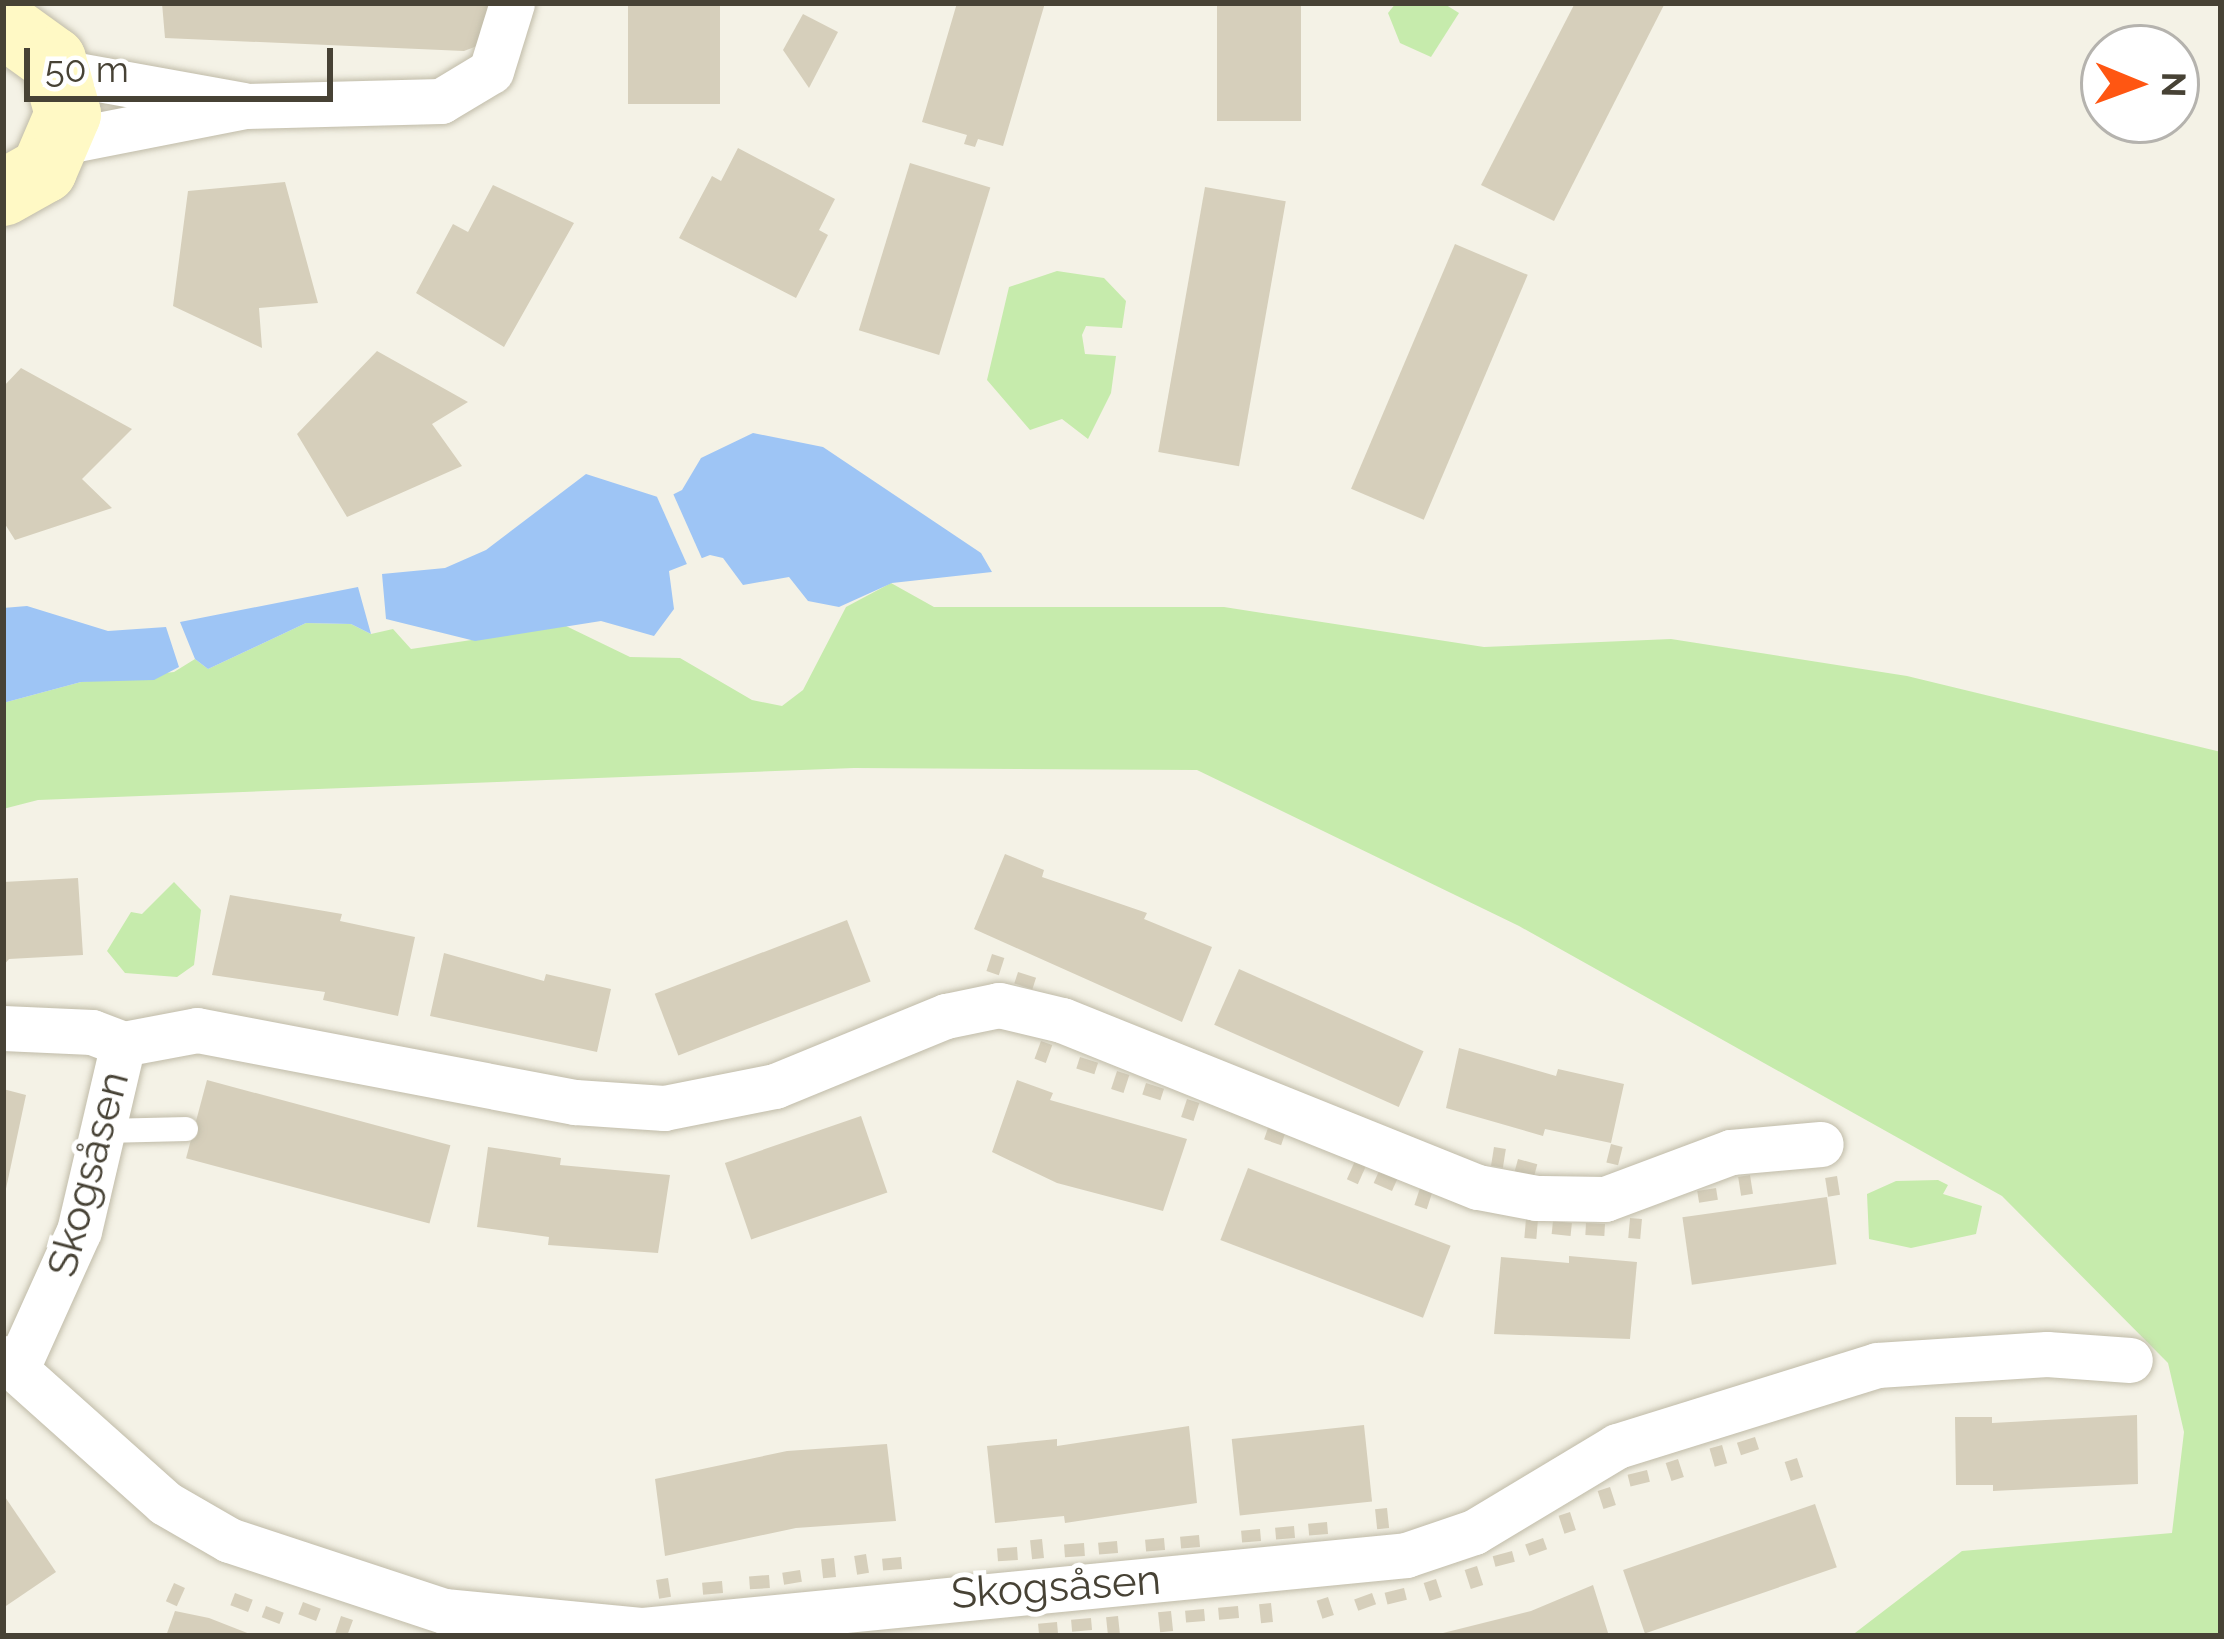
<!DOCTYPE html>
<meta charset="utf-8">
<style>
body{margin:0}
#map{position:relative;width:2224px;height:1639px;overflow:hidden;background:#f4f2e6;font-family:Raleway,sans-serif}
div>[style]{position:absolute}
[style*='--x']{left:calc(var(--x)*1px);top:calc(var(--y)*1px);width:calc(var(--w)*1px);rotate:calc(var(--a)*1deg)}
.green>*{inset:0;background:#c6ebac}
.water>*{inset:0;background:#9ec5f5}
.pier>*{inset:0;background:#f4f2e6;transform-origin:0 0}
.building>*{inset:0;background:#d6cfbb;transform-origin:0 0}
.roads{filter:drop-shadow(0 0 3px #c0bba8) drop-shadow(0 0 3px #c0bba8)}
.lane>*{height:24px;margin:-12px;padding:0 12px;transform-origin:12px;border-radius:12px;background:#fff}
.street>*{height:45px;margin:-22.5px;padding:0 22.5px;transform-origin:22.5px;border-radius:22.5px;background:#fff}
.secondary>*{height:66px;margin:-33px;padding:0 33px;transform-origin:33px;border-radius:33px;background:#fff9c5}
span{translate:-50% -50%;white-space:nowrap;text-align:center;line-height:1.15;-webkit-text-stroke:10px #fff;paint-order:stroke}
.street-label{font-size:42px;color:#474235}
.frame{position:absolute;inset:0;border:6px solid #474235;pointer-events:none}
.north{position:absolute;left:2080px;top:24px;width:120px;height:120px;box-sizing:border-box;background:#fff;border:3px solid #b5b3ae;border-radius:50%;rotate:91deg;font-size:33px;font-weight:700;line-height:48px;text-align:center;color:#474235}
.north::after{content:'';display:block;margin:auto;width:42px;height:54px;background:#ff5612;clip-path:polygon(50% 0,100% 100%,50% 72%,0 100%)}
.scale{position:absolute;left:24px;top:48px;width:309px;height:54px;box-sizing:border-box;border:6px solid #474235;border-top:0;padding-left:15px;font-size:36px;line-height:42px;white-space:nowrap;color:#474235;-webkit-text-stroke:9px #fff;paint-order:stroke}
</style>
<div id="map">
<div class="green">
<i style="clip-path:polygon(1396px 3px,1443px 3px,1459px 13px,1431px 57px,1400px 43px,1388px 13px)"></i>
<i style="clip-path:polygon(1057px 271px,1104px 278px,1126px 301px,1122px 328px,1086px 326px,1082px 335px,1085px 354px,1116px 356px,1111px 393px,1088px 439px,1062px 419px,1030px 430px,987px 380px,1009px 287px)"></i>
<i style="clip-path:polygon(891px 583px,934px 607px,1224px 607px,1484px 647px,1671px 639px,1907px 676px,2221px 752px,2221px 1636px,1851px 1636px,1962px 1551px,2172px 1533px,2184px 1432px,2168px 1363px,2002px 1196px,1519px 926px,1197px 770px,854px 768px,38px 800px,3px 809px,3px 703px,81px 682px,174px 672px,195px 659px,208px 669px,306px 623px,351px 624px,371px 634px,393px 629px,411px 649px,566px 626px,630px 657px,680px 658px,752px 700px,782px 706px,803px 690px,846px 607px)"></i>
<i style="clip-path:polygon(174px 882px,201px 910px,194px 965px,177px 977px,125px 973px,107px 951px,131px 912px,142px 914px)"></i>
<i style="clip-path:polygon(1938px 1180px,1948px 1185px,1943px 1194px,1982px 1206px,1976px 1234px,1911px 1248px,1869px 1239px,1867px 1194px,1896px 1181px)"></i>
</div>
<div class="water">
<i style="clip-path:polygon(753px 433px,823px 447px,981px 553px,992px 572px,892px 583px,839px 607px,808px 601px,789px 577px,743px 585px,723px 558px,710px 555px,669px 571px,674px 609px,654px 636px,601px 621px,475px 641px,386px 619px,382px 574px,445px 568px,486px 550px,586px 474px,664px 499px,682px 490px,701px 458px)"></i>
<i style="clip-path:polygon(358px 587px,371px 634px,351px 624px,306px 623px,208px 669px,195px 659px,180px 622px)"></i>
<i style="clip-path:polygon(27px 606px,108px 631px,166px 627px,179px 667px,154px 680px,81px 682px,3px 703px,3px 608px)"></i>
</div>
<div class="pier">
<i style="left:671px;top:489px;width:81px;height:16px;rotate:66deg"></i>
</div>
<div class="building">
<i style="clip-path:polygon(162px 3px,489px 3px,477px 46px,464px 51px,165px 38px)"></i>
<i style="left:628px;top:3px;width:92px;height:101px"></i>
<i style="clip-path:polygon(957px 3px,1045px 3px,1003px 146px,978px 139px,975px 147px,964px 144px,967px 135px,922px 122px)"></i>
<i style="left:1217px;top:3px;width:84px;height:118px"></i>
<i style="clip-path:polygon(1575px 3px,1665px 3px,1554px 221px,1481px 185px)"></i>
<i style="clip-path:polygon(803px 14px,838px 32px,809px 88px,783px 50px)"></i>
<i style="clip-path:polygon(738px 148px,835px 199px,819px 230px,828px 235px,796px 298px,679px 238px,712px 176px,721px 181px)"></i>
<i style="left:910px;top:163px;width:84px;height:175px;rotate:17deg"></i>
<i style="clip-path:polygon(285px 182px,318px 303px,259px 308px,262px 348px,173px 306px,188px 191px)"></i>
<i style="clip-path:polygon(493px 185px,574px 223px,504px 347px,416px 293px,453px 224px,468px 232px)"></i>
<i style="left:1205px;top:187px;width:82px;height:269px;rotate:10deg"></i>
<i style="left:1455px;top:244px;width:79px;height:266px;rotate:23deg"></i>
<i style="clip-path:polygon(377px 351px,468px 402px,432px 424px,462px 466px,347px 517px,297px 434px)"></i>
<i style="clip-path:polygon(21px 368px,132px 429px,82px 479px,112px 508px,15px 540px,3px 521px,3px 387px)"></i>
<i style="clip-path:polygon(1005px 854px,1044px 870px,1042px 877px,1147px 913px,1144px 919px,1212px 947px,1182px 1022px,974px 929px)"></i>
<i style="clip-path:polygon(78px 878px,83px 955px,9px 959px,3px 966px,3px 882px)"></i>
<i style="clip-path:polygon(230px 895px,342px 914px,340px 921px,415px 937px,398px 1016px,323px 1000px,325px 992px,212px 975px)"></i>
<i style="left:847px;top:920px;width:66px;height:206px;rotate:69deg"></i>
<i style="clip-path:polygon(444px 953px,544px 981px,546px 974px,611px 989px,597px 1052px,430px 1016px)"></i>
<i style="left:992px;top:954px;width:13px;height:18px;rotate:18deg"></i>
<i style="left:1239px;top:969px;width:202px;height:61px;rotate:24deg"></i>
<i style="left:1018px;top:972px;width:19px;height:12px;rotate:18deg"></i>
<i style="left:1041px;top:1041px;width:12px;height:19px;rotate:20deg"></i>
<i style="clip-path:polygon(1459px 1048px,1556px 1076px,1558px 1069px,1624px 1084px,1611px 1143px,1545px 1129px,1543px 1136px,1446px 1108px)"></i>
<i style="left:1080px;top:1057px;width:19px;height:12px;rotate:18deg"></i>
<i style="left:1117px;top:1071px;width:13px;height:19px;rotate:18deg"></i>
<i style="left:207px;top:1080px;width:252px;height:81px;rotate:15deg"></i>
<i style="clip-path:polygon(1017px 1080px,1053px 1093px,1050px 1100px,1187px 1139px,1163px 1211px,1057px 1183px,992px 1152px)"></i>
<i style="left:1146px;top:1083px;width:19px;height:12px;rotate:18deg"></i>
<i style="clip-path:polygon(3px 1089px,26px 1095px,4px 1198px,3px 1197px)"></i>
<i style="left:1187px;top:1099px;width:13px;height:19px;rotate:18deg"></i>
<i style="left:861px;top:1116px;width:81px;height:144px;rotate:71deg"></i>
<i style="left:1268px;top:1128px;width:18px;height:12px;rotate:19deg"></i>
<i style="left:1611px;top:1144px;width:12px;height:19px;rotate:14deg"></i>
<i style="clip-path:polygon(488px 1147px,561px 1158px,560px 1165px,670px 1175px,658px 1253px,548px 1245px,549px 1237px,477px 1227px)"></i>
<i style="left:1494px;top:1147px;width:12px;height:19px;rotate:9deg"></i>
<i style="left:1518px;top:1159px;width:20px;height:13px;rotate:15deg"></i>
<i style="left:1355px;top:1161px;width:12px;height:20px;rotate:24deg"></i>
<i style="left:1248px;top:1168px;width:217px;height:77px;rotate:21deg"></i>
<i style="left:1379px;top:1171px;width:20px;height:13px;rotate:24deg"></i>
<i style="left:1750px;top:1175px;width:19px;height:12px;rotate:81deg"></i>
<i style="left:1837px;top:1176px;width:19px;height:12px;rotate:81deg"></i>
<i style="left:1420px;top:1188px;width:13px;height:18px;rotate:18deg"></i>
<i style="left:1716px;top:1188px;width:12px;height:19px;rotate:81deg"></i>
<i style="left:1827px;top:1197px;width:68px;height:146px;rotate:82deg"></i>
<i style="left:1630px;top:1218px;width:12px;height:20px;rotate:5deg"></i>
<i style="left:1526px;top:1219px;width:12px;height:19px;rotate:5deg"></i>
<i style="left:1553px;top:1221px;width:19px;height:13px;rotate:6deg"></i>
<i style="left:1586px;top:1223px;width:19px;height:12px;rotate:3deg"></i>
<i style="clip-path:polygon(1569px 1256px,1637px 1262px,1630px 1339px,1494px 1334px,1501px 1257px,1569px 1263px)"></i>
<i style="clip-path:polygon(2137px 1415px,2138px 1484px,1993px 1491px,1993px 1485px,1956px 1485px,1955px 1417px,1992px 1417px,1992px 1423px)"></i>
<i style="left:1364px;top:1425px;width:77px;height:133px;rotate:84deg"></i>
<i style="clip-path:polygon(1189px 1426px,1197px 1503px,1065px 1523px,1064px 1516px,995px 1523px,987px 1446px,1057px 1439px,1057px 1446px)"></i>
<i style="left:1755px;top:1437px;width:13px;height:19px;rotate:72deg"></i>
<i style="clip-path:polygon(887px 1444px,896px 1521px,796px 1528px,665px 1556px,655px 1479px,787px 1451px)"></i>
<i style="left:1722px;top:1445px;width:19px;height:13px;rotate:74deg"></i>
<i style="left:1797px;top:1458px;width:20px;height:13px;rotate:72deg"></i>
<i style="left:1678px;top:1459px;width:19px;height:13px;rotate:72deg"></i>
<i style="left:1647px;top:1470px;width:12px;height:20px;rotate:76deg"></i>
<i style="left:1610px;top:1487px;width:19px;height:13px;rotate:72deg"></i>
<i style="clip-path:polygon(3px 1494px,56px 1572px,3px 1608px)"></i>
<i style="left:1815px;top:1504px;width:67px;height:203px;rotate:71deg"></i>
<i style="left:1387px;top:1508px;width:20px;height:12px;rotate:84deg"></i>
<i style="left:1570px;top:1512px;width:19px;height:12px;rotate:72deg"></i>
<i style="left:1327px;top:1522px;width:12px;height:19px;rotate:85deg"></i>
<i style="left:1294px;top:1526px;width:12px;height:19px;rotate:85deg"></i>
<i style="left:1260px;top:1529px;width:12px;height:19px;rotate:85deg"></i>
<i style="left:1199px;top:1535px;width:12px;height:19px;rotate:85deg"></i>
<i style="left:1164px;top:1538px;width:12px;height:19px;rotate:85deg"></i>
<i style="left:1543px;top:1538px;width:12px;height:19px;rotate:70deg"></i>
<i style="left:1042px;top:1539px;width:19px;height:12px;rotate:84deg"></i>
<i style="left:1117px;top:1541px;width:12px;height:19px;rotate:85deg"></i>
<i style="left:1084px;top:1543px;width:13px;height:20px;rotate:86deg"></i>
<i style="left:1017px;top:1547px;width:13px;height:20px;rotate:86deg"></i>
<i style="left:1512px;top:1551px;width:11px;height:20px;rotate:75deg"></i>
<i style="left:866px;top:1554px;width:19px;height:12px;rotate:81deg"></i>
<i style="left:901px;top:1557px;width:12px;height:19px;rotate:85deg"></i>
<i style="left:834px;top:1558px;width:19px;height:13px;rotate:84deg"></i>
<i style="left:1477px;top:1566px;width:20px;height:13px;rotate:72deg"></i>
<i style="left:800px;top:1570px;width:12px;height:18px;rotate:81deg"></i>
<i style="left:769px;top:1575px;width:13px;height:20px;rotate:86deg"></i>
<i style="left:668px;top:1578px;width:19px;height:12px;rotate:81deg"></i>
<i style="left:1436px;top:1579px;width:19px;height:13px;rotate:72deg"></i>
<i style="left:722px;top:1581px;width:12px;height:20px;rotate:85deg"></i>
<i style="left:174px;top:1583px;width:12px;height:20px;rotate:24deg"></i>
<i style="clip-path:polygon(1593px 1585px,1609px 1636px,1431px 1636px,1531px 1611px)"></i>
<i style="left:1404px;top:1588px;width:12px;height:20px;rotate:76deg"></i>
<i style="left:235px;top:1593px;width:19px;height:13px;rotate:21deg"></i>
<i style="left:1372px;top:1593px;width:12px;height:19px;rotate:70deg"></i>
<i style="left:1328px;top:1597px;width:19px;height:12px;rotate:72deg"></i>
<i style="left:303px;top:1602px;width:19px;height:13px;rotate:21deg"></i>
<i style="left:1271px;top:1603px;width:19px;height:12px;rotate:84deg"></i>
<i style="left:266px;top:1606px;width:19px;height:12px;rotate:21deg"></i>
<i style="left:1238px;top:1606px;width:12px;height:20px;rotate:85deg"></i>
<i style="left:1204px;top:1609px;width:12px;height:19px;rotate:85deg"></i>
<i style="clip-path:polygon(175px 1611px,209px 1618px,255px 1636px,166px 1636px)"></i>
<i style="left:1171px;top:1611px;width:20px;height:13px;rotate:84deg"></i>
<i style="clip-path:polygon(341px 1616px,353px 1620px,347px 1636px,335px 1634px)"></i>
<i style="left:1118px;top:1616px;width:19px;height:12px;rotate:84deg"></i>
<i style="left:1091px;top:1618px;width:12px;height:20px;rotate:85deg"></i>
<i style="left:1057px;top:1622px;width:12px;height:19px;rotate:85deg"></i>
</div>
<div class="roads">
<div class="lane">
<i style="--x:106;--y:1131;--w:80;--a:-1.4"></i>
</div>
<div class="street">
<i style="--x:60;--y:72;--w:186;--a:10.2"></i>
<i style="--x:62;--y:142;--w:187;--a:-11.1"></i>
<i style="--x:246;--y:106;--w:195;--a:-1.5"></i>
<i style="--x:441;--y:101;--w:58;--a:-31"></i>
<i style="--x:491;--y:71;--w:71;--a:-72.8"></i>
<i style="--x:3;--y:1028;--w:89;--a:2.6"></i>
<i style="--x:92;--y:1032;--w:33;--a:21"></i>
<i style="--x:123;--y:1044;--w:75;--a:-10.7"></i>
<i style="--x:197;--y:1030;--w:385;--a:10.8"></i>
<i style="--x:575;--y:1102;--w:89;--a:3.9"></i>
<i style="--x:664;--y:1108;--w:113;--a:-11.2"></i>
<i style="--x:775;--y:1086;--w:185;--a:-22.3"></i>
<i style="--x:946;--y:1016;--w:54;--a:-11.7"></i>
<i style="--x:999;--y:1005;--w:65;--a:13.4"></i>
<i style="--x:1062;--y:1020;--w:448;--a:21.9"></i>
<i style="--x:1478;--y:1187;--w:59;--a:10.7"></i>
<i style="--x:1536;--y:1198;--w:69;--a:0.8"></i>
<i style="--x:1605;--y:1199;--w:134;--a:-20.5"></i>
<i style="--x:1731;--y:1152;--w:90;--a:-5.1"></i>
<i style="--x:3;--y:1358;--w:217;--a:41.8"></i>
<i style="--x:165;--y:1503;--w:74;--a:30"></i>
<i style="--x:229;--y:1540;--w:226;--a:18.3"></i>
<i style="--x:444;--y:1611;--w:200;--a:5.5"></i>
<i style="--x:643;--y:1630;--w:767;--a:-5.61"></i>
<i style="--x:1406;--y:1555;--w:72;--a:-18.7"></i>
<i style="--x:1474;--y:1532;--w:167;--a:-31"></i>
<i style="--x:1617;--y:1446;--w:272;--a:-17.3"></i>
<i style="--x:1877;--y:1365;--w:170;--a:-3.7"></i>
<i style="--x:2047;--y:1354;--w:83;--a:4.1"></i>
<i style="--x:17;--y:1368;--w:150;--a:-65.7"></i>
<i style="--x:79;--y:1231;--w:192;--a:-76.8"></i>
</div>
<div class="secondary">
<i style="--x:3;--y:24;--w:62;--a:35.8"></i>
<i style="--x:53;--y:60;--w:56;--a:74.5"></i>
<i style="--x:68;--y:114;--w:61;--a:113.2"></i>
<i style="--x:44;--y:170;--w:47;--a:150.7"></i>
</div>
</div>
<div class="street-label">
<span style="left:88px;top:1174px;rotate:-75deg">Skogsåsen</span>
<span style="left:1056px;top:1587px;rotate:-4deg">Skogsåsen</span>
</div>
<div class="frame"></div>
<div class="north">N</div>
<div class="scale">50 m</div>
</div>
